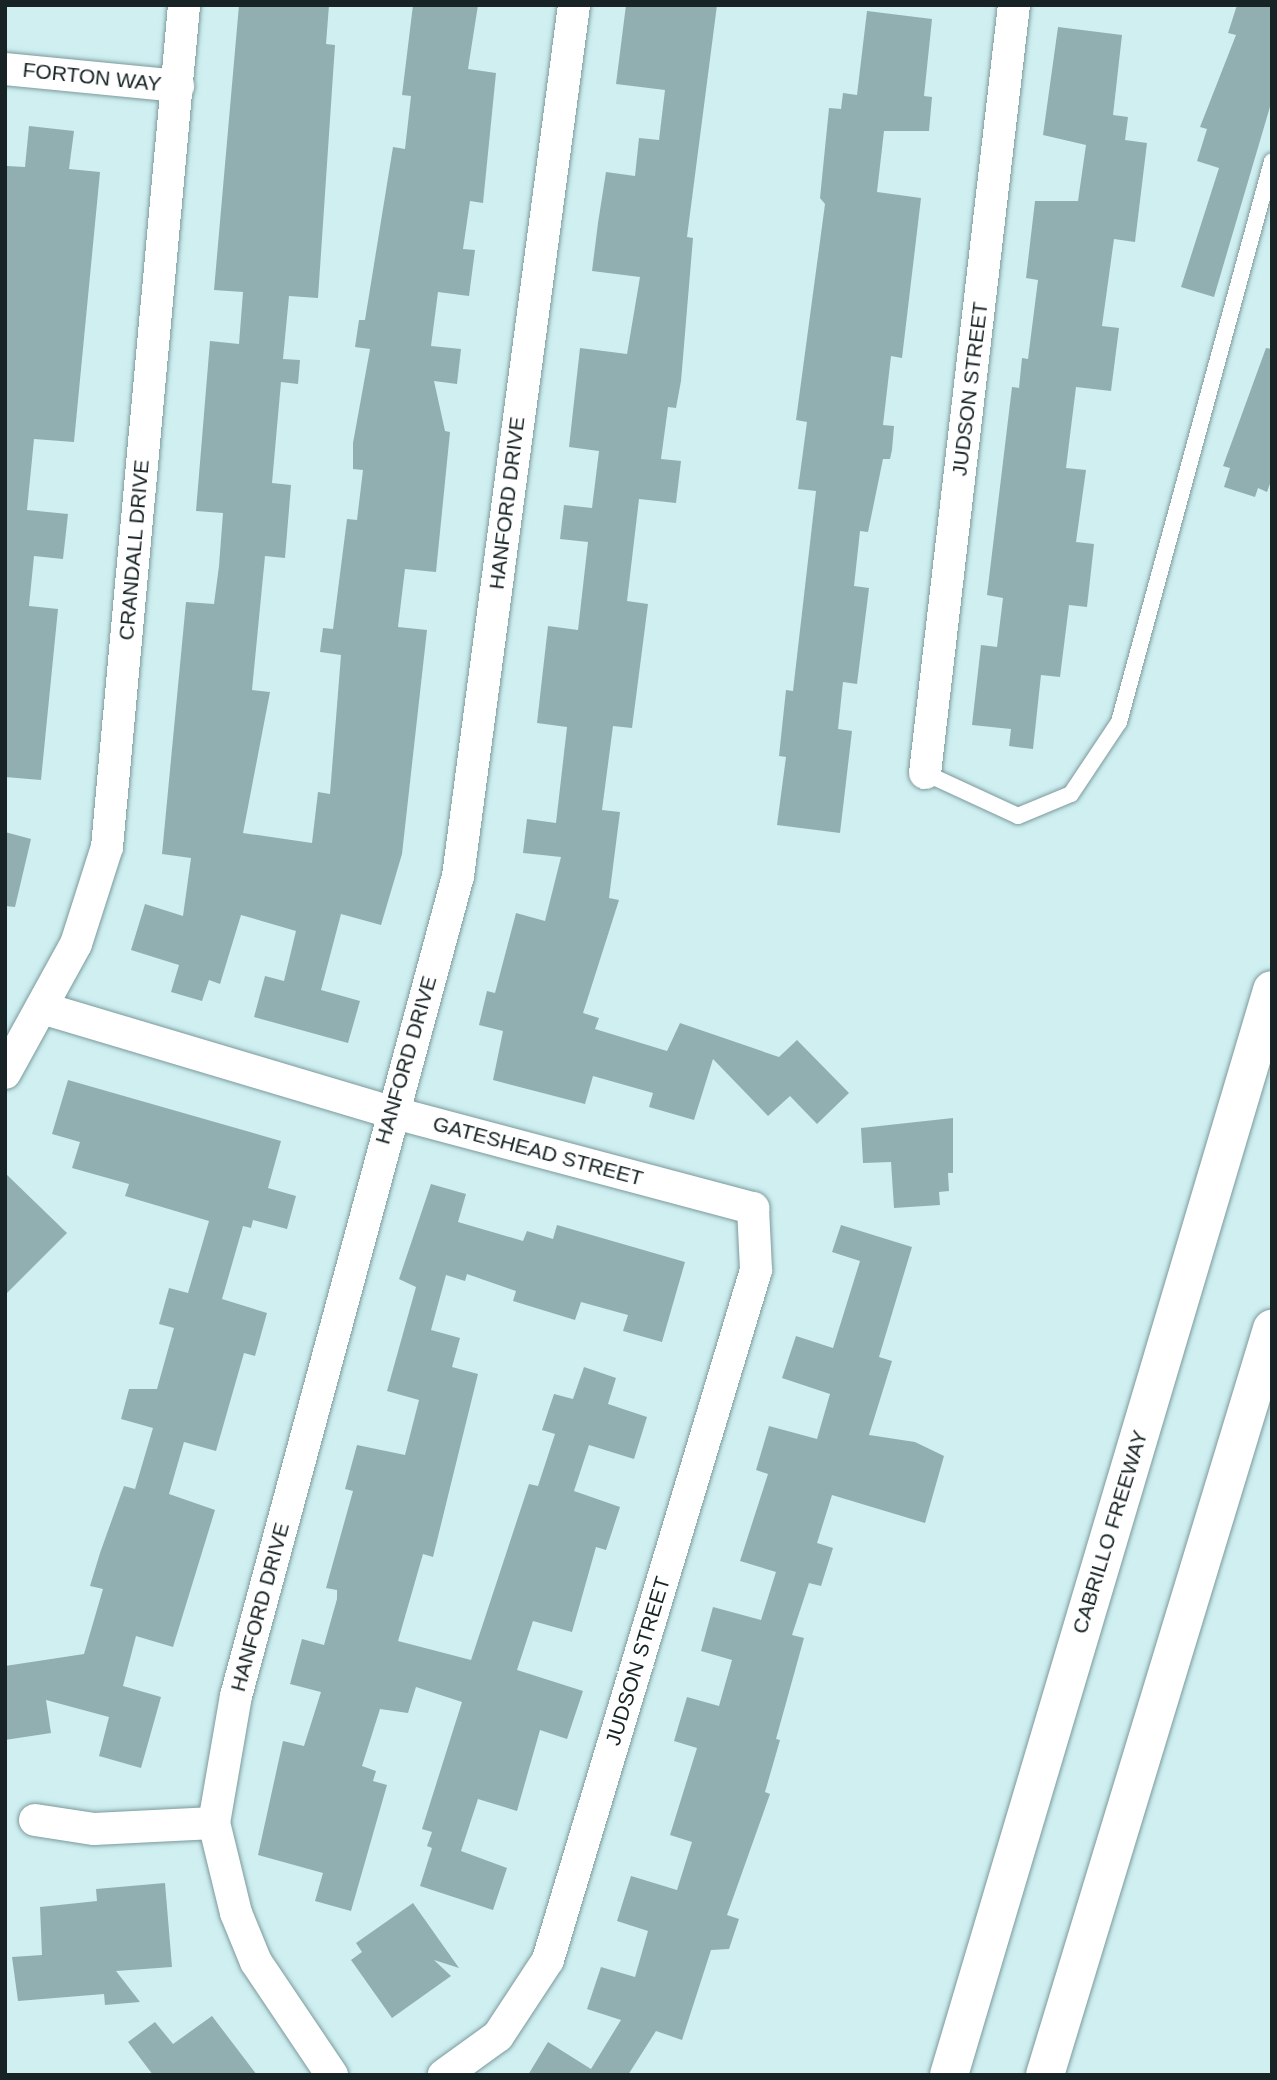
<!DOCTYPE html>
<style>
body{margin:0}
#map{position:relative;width:1277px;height:2080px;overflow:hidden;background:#cfeff1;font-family:Helvetica,sans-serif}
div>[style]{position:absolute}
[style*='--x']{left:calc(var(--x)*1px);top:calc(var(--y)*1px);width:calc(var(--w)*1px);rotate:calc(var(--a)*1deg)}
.building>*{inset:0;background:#91afb1}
.roads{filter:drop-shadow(0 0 2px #7c9a9c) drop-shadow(0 0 2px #7c9a9c)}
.lane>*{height:16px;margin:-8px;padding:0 8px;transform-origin:8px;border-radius:8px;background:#fff}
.street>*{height:32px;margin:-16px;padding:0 16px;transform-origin:16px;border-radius:16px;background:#fff}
.highway>*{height:38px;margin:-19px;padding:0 19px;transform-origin:19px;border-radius:19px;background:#fff}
span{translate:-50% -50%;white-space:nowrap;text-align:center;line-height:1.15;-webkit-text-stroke:7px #fff;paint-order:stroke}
.street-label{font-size:21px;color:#172324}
.frame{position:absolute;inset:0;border:7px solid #172324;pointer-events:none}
</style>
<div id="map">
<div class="building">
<i style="clip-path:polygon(239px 5px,329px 5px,326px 44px,335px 45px,318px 298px,289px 296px,283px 359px,300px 360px,298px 384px,281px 382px,272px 483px,291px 485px,285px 558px,265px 556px,252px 690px,270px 692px,243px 833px,312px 843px,318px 792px,330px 794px,341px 655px,320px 652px,323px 628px,333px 629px,347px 519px,357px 520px,363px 470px,353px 469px,353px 443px,370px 349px,355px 347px,359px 320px,365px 320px,393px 147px,405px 149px,411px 96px,402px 95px,413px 5px,478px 5px,468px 69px,496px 73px,483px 203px,470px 201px,463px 249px,475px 250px,469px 296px,438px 292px,431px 346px,461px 349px,457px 384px,434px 381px,445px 431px,450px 432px,436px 572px,405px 569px,398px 627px,427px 630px,402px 854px,381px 925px,341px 914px,321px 990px,360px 1001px,348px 1043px,254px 1017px,265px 976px,284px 981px,296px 931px,241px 915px,220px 984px,209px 980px,202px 1001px,171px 992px,179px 965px,131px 950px,145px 904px,183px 916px,191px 858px,162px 854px,186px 602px,214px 604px,219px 566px,223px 513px,196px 511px,210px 341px,239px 344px,243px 292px,214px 290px)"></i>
<i style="clip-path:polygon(626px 5px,717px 5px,687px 237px,693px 238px,681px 381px,676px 408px,668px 407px,661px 459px,681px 461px,676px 503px,639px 499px,627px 601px,648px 604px,632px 728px,613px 726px,602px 810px,620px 812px,609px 898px,619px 900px,583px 1013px,599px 1018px,595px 1029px,667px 1051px,680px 1023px,779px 1057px,797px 1040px,849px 1093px,817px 1124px,790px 1096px,768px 1116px,713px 1059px,694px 1120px,649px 1107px,653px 1093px,593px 1076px,585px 1104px,493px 1080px,503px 1031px,479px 1025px,487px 991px,495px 993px,516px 913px,545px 921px,561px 857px,523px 853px,527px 819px,556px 823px,567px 727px,537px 723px,543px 670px,548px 626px,578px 630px,588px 542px,560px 539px,564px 505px,592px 508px,599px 451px,569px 447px,580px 348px,627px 354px,640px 277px,592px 271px,598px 223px,606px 172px,635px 176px,639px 138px,659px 140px,665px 90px,616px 84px)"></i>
<i style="clip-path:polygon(1237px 5px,1272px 5px,1272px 100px,1214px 297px,1181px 287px,1219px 168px,1197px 161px,1207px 129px,1200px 127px,1236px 35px,1228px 33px)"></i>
<i style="clip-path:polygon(867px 11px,932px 19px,924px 96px,932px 97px,929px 131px,884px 131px,877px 192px,921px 198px,902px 358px,891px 356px,883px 425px,894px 426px,892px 450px,890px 459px,883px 459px,868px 532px,860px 531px,854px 586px,869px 588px,857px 684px,843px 682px,838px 729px,852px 731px,840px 833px,777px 825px,786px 757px,779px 756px,786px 690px,793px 691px,816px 491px,798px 489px,807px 422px,796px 420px,825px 204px,820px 198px,829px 108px,841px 109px,843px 93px,857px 95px)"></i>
<i style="clip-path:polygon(1058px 27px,1122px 35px,1113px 115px,1128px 117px,1125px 140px,1147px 143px,1135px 242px,1114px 239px,1102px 326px,1119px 328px,1111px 391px,1076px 387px,1066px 468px,1086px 470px,1076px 542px,1094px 544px,1087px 607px,1069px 605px,1060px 677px,1041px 675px,1033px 749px,1009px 746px,1011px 729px,972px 725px,981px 645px,997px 647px,1003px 598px,987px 595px,1012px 387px,1019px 388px,1022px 358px,1028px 359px,1038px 280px,1026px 278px,1035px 201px,1078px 201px,1086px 145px,1043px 135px)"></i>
<i style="clip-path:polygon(29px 126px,74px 131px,69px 169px,100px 172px,74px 442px,34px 439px,27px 510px,68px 514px,63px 559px,34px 556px,29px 606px,58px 609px,41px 780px,5px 777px,5px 182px,7px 166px,25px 167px)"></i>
<i style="clip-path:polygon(1266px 348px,1272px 349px,1272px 478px,1267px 492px,1258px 488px,1255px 497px,1224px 487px,1230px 468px,1223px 466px)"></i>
<i style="clip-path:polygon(5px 832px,31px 839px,15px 907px,5px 906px)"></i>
<i style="clip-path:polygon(68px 1080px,281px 1141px,268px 1188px,296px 1196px,287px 1229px,253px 1220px,251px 1228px,243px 1226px,222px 1299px,267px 1313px,255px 1356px,244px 1353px,216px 1451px,184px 1442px,169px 1494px,215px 1510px,173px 1647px,136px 1636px,123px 1686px,161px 1697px,141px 1768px,99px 1756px,109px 1717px,46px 1700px,51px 1733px,5px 1740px,5px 1666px,84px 1654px,103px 1589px,90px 1586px,100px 1553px,124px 1486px,135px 1489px,153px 1428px,121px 1419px,129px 1389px,157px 1389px,174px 1328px,159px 1324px,169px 1288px,188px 1293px,209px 1221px,125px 1196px,129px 1184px,72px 1168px,80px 1142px,52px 1134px)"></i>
<i style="clip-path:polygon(953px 1118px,953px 1173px,948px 1173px,949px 1191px,939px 1192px,940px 1205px,894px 1208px,891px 1162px,863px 1163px,861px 1128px)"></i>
<i style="clip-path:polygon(5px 1173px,67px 1233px,5px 1295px)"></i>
<i style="clip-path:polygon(431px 1184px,466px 1194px,458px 1222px,523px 1241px,527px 1231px,553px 1239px,557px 1225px,685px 1262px,662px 1342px,623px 1331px,628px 1315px,581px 1302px,575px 1320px,513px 1301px,516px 1291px,467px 1274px,465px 1281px,446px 1275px,431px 1330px,460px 1338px,452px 1367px,478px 1374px,433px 1557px,423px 1554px,398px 1641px,471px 1660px,529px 1484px,538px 1486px,555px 1434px,542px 1430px,554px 1394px,573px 1399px,584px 1367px,616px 1378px,608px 1404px,647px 1417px,634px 1459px,589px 1445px,574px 1491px,620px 1507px,606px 1550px,596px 1547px,572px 1632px,533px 1621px,517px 1670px,583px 1691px,567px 1739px,540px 1730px,517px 1811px,478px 1799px,461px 1851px,507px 1868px,493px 1910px,420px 1886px,432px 1848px,427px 1846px,432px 1832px,422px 1829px,462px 1702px,416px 1687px,408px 1713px,380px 1709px,362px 1766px,376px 1771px,373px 1781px,387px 1785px,351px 1911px,315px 1901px,323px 1873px,258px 1855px,283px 1741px,304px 1746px,321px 1692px,290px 1684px,302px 1639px,324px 1645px,337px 1599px,337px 1590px,326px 1588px,353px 1491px,345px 1489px,357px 1445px,405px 1455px,419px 1400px,387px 1391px,416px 1287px,399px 1279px)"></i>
<i style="clip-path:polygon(841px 1225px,912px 1247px,879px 1357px,892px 1361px,869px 1435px,915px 1442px,944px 1456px,925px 1523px,832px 1495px,817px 1543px,833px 1548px,821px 1586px,809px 1583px,792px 1635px,804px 1638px,776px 1739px,780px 1740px,765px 1792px,770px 1794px,727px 1915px,739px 1919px,729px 1949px,711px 1950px,682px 2040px,656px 2031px,628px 2075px,528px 2075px,548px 2042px,591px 2069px,621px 2020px,587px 2009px,601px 1967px,635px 1977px,648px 1931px,617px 1921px,631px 1876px,677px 1890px,692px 1842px,670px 1835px,697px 1748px,674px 1741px,687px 1697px,719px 1706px,732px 1660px,701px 1651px,713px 1607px,761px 1620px,776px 1572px,740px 1561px,768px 1474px,756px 1470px,769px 1426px,817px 1439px,830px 1394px,782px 1378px,796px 1336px,833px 1348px,860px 1261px,832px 1252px)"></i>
<i style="clip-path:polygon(165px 1883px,172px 1967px,116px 1971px,140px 2002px,105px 2005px,104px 1994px,18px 2001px,12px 1957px,42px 1955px,40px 1907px,97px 1901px,96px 1889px)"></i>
<i style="clip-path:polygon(413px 1903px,459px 1968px,434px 1960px,451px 1976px,392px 2018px,351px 1960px,362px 1952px,356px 1943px)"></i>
<i style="clip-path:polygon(212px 2016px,257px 2075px,153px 2075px,128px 2042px,155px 2022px,173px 2044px)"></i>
</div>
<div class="roads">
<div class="lane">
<i style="--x:925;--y:773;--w:102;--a:24.8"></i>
<i style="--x:1018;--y:816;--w:57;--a:-22.5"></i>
<i style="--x:1071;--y:794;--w:87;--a:-56.3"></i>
<i style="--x:1119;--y:722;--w:581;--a:-74.74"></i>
</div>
<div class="street">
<i style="--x:5;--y:69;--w:174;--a:5.6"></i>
<i style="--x:925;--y:773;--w:773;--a:-83.39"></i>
<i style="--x:42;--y:1008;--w:364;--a:16.6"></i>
<i style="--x:391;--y:1112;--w:375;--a:14.9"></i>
<i style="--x:753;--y:1208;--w:62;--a:87.2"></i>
<i style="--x:756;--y:1270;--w:721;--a:106.78"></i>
<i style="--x:548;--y:1960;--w:91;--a:123.3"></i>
<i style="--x:498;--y:2036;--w:67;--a:144.2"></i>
<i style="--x:5;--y:1073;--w:147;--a:-61.2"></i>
<i style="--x:76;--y:944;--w:102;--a:-72.3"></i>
<i style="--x:107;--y:847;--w:846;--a:-84.77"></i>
<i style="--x:35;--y:1820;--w:60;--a:8.7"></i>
<i style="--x:94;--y:1829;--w:120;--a:-2.9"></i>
<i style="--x:332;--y:2075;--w:136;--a:-123.9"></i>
<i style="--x:256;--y:1962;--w:53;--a:-112.2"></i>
<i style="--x:236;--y:1913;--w:93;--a:-103.7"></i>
<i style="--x:214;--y:1823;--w:129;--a:-80.2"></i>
<i style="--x:236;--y:1696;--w:850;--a:-74.85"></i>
<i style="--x:458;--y:876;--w:879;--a:-82.41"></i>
</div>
<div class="highway">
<i style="--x:949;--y:2075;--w:1132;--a:-73.42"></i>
<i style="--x:1045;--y:2075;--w:780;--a:-73.08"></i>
</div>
</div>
<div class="street-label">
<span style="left:92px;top:77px;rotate:6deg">FORTON WAY</span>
<span style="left:970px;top:389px;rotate:-83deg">JUDSON STREET</span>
<span style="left:507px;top:503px;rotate:-83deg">HANFORD DRIVE</span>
<span style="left:134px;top:550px;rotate:-85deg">CRANDALL DRIVE</span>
<span style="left:406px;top:1060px;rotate:-74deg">HANFORD DRIVE</span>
<span style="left:538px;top:1151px;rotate:15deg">GATESHEAD STREET</span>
<span style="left:1110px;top:1532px;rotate:-73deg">CABRILLO FREEWAY</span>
<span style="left:260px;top:1607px;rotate:-75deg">HANFORD DRIVE</span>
<span style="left:638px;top:1661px;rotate:-73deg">JUDSON STREET</span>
</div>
<div class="frame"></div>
</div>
